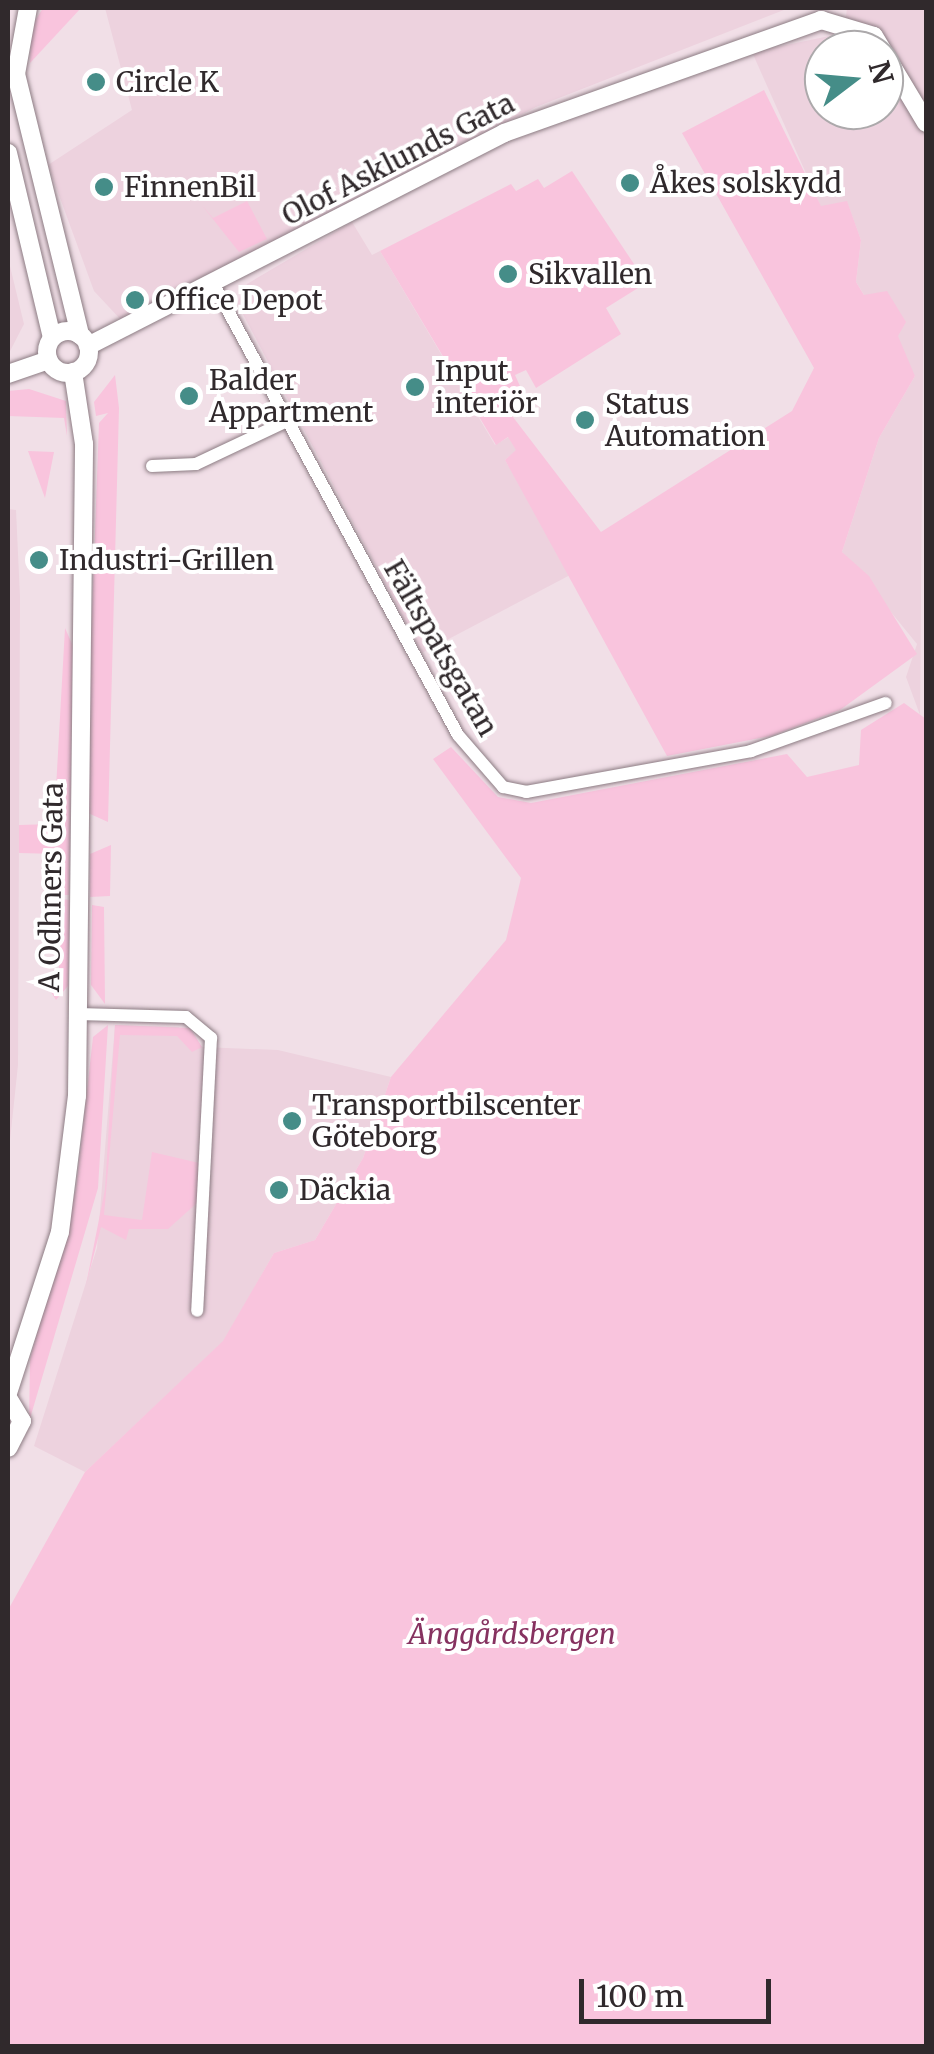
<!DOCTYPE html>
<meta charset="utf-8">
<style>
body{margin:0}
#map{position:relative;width:934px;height:2054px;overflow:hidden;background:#f1dfe7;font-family:Merriweather,serif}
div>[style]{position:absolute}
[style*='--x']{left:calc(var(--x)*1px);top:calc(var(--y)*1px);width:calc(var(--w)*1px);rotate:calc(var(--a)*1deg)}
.built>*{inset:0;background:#edd2de}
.green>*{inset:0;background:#f9c4dd}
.roads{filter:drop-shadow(0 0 2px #8c7c83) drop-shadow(0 0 2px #8c7c83)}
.street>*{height:12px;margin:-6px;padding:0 6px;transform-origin:6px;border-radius:6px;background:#fff}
.secondary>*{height:18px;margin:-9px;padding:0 9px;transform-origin:9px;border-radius:9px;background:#fff}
.secondary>.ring{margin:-9px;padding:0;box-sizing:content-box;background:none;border:18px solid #fff;border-radius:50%}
.dots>*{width:28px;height:28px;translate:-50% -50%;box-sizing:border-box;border:5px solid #fff;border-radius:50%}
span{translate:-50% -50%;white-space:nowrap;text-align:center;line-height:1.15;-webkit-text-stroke:8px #fff;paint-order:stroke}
.poi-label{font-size:28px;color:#30292c}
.left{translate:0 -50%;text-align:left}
.street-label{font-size:28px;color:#30292c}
.park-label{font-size:28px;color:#863260;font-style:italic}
.frame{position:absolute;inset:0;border:10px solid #30292c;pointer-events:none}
.north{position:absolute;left:804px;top:30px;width:100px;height:100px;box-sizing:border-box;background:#fff;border:2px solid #aca9ab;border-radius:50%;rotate:74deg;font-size:28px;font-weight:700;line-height:40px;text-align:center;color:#30292c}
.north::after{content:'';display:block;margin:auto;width:35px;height:45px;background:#458d88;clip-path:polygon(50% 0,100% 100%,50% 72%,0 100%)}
.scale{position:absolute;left:579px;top:1979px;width:192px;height:45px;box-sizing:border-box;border:5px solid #30292c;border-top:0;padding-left:12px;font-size:30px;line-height:35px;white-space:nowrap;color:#30292c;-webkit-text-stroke:8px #fff;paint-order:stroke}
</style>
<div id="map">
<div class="built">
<i style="clip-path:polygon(105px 8px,789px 8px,536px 107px,122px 321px,94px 291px,48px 165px,132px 110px)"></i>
<i style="clip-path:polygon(evenodd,847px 8px,926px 8px,920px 715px,906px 677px,917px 644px,842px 552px,879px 438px,915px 376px,856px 282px,861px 240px,847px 202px,821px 207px,752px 52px,844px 33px,847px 8px,824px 50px,884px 50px,884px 110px,824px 110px,824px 50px)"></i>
<i style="clip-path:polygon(352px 222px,372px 255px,380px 251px,495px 445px,509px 437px,517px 450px,505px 460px,572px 574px,422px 653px,237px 303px,247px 284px)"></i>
<i style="clip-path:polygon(8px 258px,24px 324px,8px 355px)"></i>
<i style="clip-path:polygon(8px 509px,16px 510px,20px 597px,18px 1065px,8px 1159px)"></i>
<i style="clip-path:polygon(115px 1025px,178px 1027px,202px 1047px,278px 1050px,391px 1077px,363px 1158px,315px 1240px,274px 1253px,224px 1341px,85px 1472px,34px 1446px,97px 1248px)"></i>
</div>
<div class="green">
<i style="clip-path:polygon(43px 8px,81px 8px,30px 63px,31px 27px)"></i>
<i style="clip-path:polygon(764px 90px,821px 206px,847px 201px,861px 240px,856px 282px,864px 295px,887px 291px,906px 322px,898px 336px,915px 376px,879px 438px,842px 552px,869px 576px,917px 654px,840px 710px,771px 736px,667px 756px,505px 460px,516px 450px,508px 437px,496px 445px,380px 251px,511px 184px,516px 191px,538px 179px,544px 188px,572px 171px,638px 270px,638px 288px,606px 308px,621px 334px,536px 388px,526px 370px,515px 375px,524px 395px,506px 408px,601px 532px,792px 411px,814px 368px,682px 133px)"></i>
<i style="clip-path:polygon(247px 201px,267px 239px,239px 252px,201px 204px,213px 218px)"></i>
<i style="clip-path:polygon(115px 375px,119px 408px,108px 822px,88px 813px,90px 669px,99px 423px,108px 413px,96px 416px,94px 402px)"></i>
<i style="clip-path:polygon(29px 389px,66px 401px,67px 436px,64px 418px,8px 416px,8px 391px)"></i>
<i style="clip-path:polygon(28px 451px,54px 452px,45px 498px)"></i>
<i style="clip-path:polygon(65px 628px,73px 646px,69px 895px,57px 895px,57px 854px,19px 853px,19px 825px,54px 824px)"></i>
<i style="clip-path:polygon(904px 703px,926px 719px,926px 2046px,8px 2046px,8px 1610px,85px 1472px,223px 1341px,274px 1253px,315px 1240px,363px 1158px,391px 1077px,506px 940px,521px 878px,433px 759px,451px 747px,498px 797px,531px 803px,787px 754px,807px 777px,859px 765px,861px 730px)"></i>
<i style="clip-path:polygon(111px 845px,110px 896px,90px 897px,90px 854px)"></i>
<i style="clip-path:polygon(59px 899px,70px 900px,68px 986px,56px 1000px,49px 989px,59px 988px,59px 951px,49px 949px,59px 946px)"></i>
<i style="clip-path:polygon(92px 905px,104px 907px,105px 1004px,91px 985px)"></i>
<i style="clip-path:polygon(108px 1025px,98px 1188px,29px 1422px,30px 1359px,76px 1189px,93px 1037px)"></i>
<i style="clip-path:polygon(115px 1025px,190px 1028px,202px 1047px,192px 1052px,177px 1036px,120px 1035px,104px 1215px,142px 1220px,152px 1152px,199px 1163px,198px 1202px,168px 1229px,129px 1229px,126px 1240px,101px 1227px,86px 1285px,105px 1189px)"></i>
</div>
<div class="roads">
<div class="street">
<i style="--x:214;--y:285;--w:512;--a:61.53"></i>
<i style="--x:458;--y:735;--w:69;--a:49.1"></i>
<i style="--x:503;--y:787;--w:24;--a:12"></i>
<i style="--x:526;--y:792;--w:229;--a:-10.3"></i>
<i style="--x:751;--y:751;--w:143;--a:-19.6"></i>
<i style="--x:152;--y:466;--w:44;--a:-2.6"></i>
<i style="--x:196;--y:464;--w:101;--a:-25.3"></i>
<i style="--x:78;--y:1014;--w:108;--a:1.6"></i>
<i style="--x:186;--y:1017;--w:33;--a:40"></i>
<i style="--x:211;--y:1038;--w:273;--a:92.9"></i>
</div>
<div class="secondary">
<i style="--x:28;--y:8;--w:67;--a:100.3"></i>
<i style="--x:16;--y:74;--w:269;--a:76.2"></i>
<i style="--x:8;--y:153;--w:190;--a:76.6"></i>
<i class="ring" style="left:47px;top:331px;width:24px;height:24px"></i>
<i style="--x:88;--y:346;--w:467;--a:-27.1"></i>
<i style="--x:504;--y:133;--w:337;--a:-19.6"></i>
<i style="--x:821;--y:20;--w:55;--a:16.8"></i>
<i style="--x:874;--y:36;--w:101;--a:59.1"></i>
<i style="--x:8;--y:374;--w:43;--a:-18.9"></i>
<i style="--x:8;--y:1393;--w:169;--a:-72.1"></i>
<i style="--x:60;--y:1232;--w:137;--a:-82.9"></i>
<i style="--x:77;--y:1096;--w:652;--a:-89.38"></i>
<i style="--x:84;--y:444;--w:73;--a:-98.7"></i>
<i style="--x:8;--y:1398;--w:27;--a:59"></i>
<i style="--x:22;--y:1421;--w:30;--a:117"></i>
</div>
</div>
<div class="dots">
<i style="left:96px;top:82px;background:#458d88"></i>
<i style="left:630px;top:183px;background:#458d88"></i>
<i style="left:104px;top:187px;background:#458d88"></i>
<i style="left:508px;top:274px;background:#458d88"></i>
<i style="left:135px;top:300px;background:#458d88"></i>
<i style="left:415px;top:387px;background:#458d88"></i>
<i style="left:189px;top:396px;background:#458d88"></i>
<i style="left:585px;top:420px;background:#458d88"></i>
<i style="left:39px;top:560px;background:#458d88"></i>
<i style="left:292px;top:1121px;background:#458d88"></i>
<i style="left:279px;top:1190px;background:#458d88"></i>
</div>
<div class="poi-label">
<span class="left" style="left:116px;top:82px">Circle K</span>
<span class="left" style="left:650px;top:183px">Åkes solskydd</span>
<span class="left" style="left:124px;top:187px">FinnenBil</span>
<span class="left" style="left:528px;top:274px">Sikvallen</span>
<span class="left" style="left:155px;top:300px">Office Depot</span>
<span class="left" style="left:435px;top:387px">Input<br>interiör</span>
<span class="left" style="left:209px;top:396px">Balder<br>Appartment</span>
<span class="left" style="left:605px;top:420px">Status<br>Automation</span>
<span class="left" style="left:59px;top:560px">Industri-Grillen</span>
<span class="left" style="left:312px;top:1121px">Transportbilscenter<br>Göteborg</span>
<span class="left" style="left:299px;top:1190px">Däckia</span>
</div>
<div class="street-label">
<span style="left:398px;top:159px;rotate:-27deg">Olof Asklunds Gata</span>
<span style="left:441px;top:648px;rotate:60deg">Fältspatsgatan</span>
<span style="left:51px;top:887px;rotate:-89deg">A Odhners Gata</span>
</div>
<div class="park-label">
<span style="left:512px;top:1634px">Änggårdsbergen</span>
</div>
<div class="frame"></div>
<div class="north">N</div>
<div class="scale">100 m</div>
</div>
